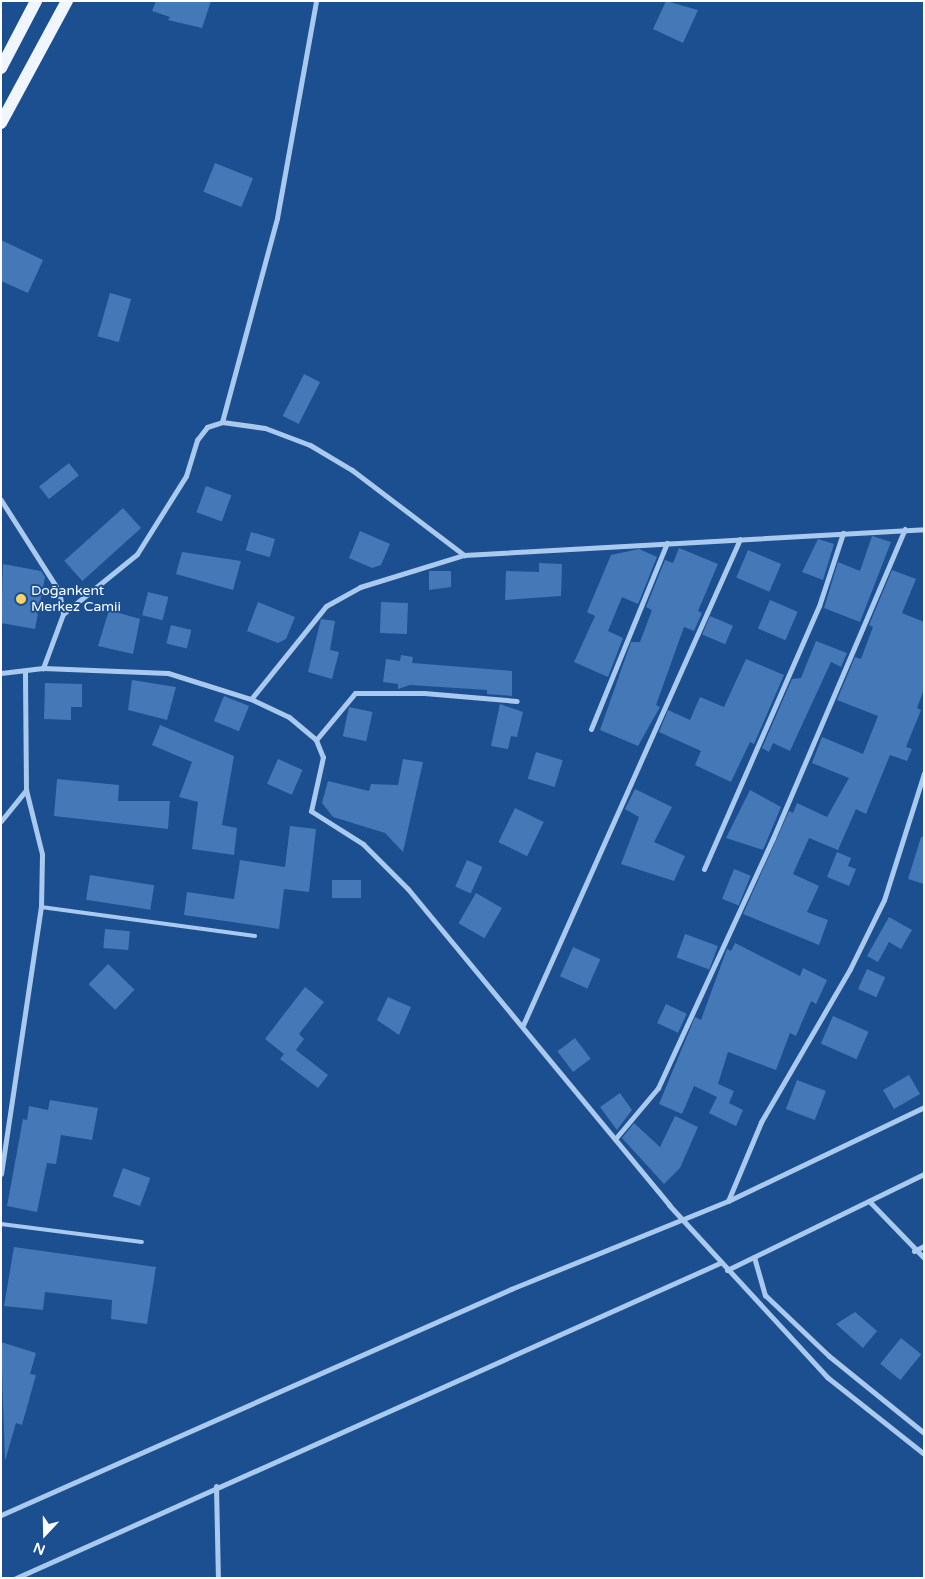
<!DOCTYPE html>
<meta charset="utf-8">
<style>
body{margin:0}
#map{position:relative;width:925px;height:1579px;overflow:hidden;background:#1b4f8f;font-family:"Varela Round",sans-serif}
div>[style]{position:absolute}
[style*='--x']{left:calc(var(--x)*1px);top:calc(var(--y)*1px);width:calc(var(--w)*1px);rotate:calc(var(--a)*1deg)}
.building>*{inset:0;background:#4478b7;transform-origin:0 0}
.service>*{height:4px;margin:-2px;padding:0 2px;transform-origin:2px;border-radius:2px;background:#a9c9ee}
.minor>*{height:5px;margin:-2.5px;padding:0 2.5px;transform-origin:2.5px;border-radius:2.5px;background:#a9c9ee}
.primary>*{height:12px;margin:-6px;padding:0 6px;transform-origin:6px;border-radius:6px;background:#f0f6ff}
.dots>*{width:14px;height:14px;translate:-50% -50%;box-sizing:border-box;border:2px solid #1b4f8f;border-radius:50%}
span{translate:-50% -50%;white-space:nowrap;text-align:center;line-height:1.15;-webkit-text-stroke:4px #1b4f8f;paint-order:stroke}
.poi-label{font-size:14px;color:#fff}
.left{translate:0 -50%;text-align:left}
.frame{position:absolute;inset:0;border:2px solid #fff;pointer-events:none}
.north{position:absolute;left:20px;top:1509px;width:50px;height:50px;-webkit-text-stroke:4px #1b4f8f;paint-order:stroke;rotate:201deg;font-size:14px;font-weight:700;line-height:20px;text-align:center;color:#fff}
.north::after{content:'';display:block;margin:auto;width:18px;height:22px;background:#fff;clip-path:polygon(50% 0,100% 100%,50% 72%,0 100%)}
</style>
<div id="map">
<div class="building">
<i style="clip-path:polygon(156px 1px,211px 1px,202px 28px,168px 20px,170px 17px,152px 11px)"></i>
<i style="clip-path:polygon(666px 1px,698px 10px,683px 43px,653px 29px)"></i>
<i style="left:215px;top:163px;width:41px;height:31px;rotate:22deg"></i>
<i style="clip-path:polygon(1px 240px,43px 260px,28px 293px,1px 281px)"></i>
<i style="left:110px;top:293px;width:22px;height:45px;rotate:16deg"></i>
<i style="left:304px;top:374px;width:18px;height:47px;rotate:27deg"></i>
<i style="left:69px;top:463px;width:16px;height:38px;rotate:52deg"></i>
<i style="left:206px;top:486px;width:27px;height:28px;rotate:20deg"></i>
<i style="left:123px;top:508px;width:27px;height:79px;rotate:48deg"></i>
<i style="clip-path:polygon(360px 531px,390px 544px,381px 565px,372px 568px,349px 558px)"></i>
<i style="left:251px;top:532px;width:25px;height:19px;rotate:16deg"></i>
<i style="clip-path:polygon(872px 536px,891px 542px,860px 622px,824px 608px,838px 562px,860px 571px)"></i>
<i style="clip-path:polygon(818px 539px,834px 544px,823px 580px,802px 572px)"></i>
<i style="clip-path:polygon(679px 548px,718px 564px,698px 611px,702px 613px,694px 631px,684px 627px,656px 705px,660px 707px,638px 746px,600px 730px,631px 642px,640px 642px,652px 610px,646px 607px,665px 560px,673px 563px)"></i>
<i style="clip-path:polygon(639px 549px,657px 557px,638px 604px,622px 597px,608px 631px,623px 638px,608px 677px,574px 662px,595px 616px,587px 612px,611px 555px)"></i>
<i style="left:748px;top:550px;width:36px;height:30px;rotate:23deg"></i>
<i style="clip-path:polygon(182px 552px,241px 561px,233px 590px,176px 574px)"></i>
<i style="clip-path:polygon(539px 563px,562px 564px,561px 596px,505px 600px,506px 571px,539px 572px)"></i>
<i style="clip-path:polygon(3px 564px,41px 571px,45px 577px,35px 629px,1px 623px)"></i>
<i style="clip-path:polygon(892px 570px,916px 579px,902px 613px,924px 622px,924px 689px,917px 708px,921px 710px,906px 747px,912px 749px,907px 761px,890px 755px,866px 814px,856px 809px,838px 850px,809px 838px,793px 874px,819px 886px,807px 912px,828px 920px,819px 945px,743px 914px,789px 811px,793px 813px,797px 803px,827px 817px,849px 778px,812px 763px,822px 737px,863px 754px,878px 716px,837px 700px,855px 657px,861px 659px,873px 627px,869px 625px)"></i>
<i style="clip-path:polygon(429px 571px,451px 571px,451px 587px,429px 590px)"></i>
<i style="left:148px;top:592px;width:21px;height:24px;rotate:14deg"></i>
<i style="left:770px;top:600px;width:30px;height:31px;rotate:23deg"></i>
<i style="clip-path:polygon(258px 602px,295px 617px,286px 639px,278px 643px,247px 631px)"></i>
<i style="left:381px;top:602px;width:27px;height:31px;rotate:2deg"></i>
<i style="clip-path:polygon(109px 610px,140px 619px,133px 654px,98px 646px)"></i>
<i style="left:710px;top:616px;width:25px;height:20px;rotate:23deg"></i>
<i style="clip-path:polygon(321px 619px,335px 621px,330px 650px,339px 652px,332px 679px,308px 672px)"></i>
<i style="left:171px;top:625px;width:21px;height:19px;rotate:14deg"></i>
<i style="clip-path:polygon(816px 641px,847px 653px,841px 667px,831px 662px,790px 751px,773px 743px,769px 752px,762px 748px,792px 679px,801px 678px)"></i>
<i style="clip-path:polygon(401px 655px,413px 657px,412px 663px,512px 671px,512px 696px,487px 694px,487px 690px,410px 685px,398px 689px,398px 684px,383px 682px,386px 659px,400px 661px)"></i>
<i style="clip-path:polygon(746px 659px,784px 675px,754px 744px,750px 742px,731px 782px,695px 765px,701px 751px,659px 732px,668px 710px,690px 720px,700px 697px,724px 707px)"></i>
<i style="clip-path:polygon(132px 680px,176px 687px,167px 720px,128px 710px)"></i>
<i style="clip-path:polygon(45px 683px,82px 684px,82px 707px,71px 707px,71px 720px,44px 719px)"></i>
<i style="left:224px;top:696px;width:27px;height:27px;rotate:22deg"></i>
<i style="clip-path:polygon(500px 704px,523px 712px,517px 737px,511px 736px,508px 749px,491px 746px)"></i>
<i style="left:349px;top:707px;width:24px;height:30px;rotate:12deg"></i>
<i style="clip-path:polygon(160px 725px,234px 756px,222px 825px,237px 828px,234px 855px,192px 849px,198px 802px,179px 797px,192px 762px,152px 745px)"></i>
<i style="left:536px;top:752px;width:28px;height:28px;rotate:17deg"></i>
<i style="left:278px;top:759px;width:27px;height:27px;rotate:24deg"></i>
<i style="clip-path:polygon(403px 759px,423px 762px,403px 852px,385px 833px,333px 817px,322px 803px,328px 781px,369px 791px,371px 784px,398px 785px)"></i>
<i style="clip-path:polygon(57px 779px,119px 785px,118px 801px,170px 801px,168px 829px,54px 816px)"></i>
<i style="clip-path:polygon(635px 789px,672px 807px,654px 842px,685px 856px,674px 881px,621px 864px,639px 817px,625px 809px)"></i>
<i style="clip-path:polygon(750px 790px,781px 807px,763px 850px,726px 838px)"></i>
<i style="left:515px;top:808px;width:32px;height:38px;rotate:26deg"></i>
<i style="clip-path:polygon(290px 826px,316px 829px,309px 892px,284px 889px,279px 929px,184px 915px,187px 892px,234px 899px,240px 860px,285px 867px)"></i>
<i style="clip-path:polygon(921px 837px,924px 837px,924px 884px,908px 879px)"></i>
<i style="clip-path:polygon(837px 852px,851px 858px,848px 866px,856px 869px,849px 886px,827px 877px)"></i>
<i style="left:467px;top:860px;width:17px;height:29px;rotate:24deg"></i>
<i style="left:734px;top:869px;width:18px;height:32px;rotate:22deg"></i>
<i style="left:90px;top:875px;width:65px;height:25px;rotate:9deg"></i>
<i style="left:332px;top:880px;width:29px;height:18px"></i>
<i style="left:476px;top:893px;width:30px;height:35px;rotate:30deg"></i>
<i style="clip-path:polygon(889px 917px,912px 930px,901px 949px,889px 942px,878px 962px,867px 956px)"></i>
<i style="left:105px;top:929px;width:25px;height:19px;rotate:5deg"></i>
<i style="left:685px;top:934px;width:35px;height:25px;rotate:20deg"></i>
<i style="clip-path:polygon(735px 943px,800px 976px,803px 968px,827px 980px,816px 1004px,811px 1001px,796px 1036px,790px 1033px,776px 1070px,728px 1052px,718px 1084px,734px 1091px,729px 1103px,743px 1110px,736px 1126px,709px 1113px,717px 1097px,694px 1086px,682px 1114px,659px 1104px,695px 1017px,701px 1020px,727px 949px,731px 951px)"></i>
<i style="left:573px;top:947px;width:30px;height:32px;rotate:24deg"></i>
<i style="left:108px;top:964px;width:37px;height:28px;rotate:44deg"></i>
<i style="left:867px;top:969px;width:20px;height:22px;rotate:24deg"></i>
<i style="clip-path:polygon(305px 987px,324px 1002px,299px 1034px,304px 1039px,296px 1050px,328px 1075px,318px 1088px,280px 1059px,284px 1054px,265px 1039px)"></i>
<i style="clip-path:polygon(388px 997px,411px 1007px,399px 1035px,377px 1020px)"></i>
<i style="left:666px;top:1004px;width:23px;height:21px;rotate:25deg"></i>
<i style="left:833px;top:1016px;width:39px;height:30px;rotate:24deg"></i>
<i style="left:575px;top:1038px;width:26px;height:22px;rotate:53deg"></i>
<i style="left:909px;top:1075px;width:22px;height:30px;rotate:60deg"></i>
<i style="left:797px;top:1080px;width:31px;height:31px;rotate:21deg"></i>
<i style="clip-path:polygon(620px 1093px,632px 1110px,617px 1130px,600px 1107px)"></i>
<i style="clip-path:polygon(50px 1100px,98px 1108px,92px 1140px,61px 1135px,56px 1164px,47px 1163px,37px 1212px,7px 1206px,23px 1119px,27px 1120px,29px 1106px,48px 1110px)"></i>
<i style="clip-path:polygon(675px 1116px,698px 1127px,680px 1168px,664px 1184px,622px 1138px,634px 1123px,660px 1147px)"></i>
<i style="left:123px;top:1168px;width:29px;height:30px;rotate:20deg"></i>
<i style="clip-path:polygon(14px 1247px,156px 1267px,147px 1324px,111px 1319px,112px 1300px,45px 1292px,43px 1310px,4px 1306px)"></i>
<i style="clip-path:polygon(855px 1312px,877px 1331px,863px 1348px,836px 1324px)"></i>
<i style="left:901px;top:1338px;width:26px;height:33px;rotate:39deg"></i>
<i style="clip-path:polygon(1px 1342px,36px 1353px,30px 1374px,36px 1375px,22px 1425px,16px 1423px,5px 1461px)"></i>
</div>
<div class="service">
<i style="--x:41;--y:907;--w:216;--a:7.7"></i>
<i style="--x:1;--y:1224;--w:142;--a:7.3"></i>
</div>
<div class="minor">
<i style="--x:222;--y:422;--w:211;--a:-74.9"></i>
<i style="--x:277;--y:218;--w:220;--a:-79.8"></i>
<i style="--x:1;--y:500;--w:108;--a:57.5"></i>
<i style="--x:59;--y:591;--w:23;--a:80"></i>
<i style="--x:63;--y:614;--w:58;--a:110.3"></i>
<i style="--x:63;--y:614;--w:95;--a:-39"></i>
<i style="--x:137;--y:554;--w:92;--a:-57.9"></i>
<i style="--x:186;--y:476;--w:38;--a:-73"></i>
<i style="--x:197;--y:440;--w:16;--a:-52"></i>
<i style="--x:207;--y:427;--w:16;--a:-18"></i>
<i style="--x:222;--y:422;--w:43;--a:7.9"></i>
<i style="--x:265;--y:428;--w:48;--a:20.7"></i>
<i style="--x:310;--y:445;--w:49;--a:30.8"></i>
<i style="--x:352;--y:470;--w:141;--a:37.2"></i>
<i style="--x:1;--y:673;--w:42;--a:-6.8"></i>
<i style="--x:43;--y:668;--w:125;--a:2.3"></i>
<i style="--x:168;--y:673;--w:87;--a:17.4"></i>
<i style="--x:251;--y:699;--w:42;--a:25.3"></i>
<i style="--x:289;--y:717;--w:35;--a:40"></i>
<i style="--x:316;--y:740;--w:18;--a:68"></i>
<i style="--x:323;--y:757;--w:55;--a:102.5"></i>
<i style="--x:311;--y:811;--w:62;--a:32.4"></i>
<i style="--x:363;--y:844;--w:64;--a:45"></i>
<i style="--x:408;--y:889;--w:410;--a:50.4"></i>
<i style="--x:669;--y:1205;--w:234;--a:47.4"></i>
<i style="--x:827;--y:1377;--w:124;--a:38.4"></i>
<i style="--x:251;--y:699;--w:119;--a:-51.1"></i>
<i style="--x:326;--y:606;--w:39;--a:-29"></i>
<i style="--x:360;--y:587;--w:109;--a:-17.1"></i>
<i style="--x:464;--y:555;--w:461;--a:-3.2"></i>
<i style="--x:591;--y:729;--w:201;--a:-67.8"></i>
<i style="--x:316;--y:740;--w:61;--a:-50.3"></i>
<i style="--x:355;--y:693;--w:69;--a:0"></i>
<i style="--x:424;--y:693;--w:93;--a:4.9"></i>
<i style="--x:1;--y:821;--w:40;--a:-51"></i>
<i style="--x:704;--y:869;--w:287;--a:-66.4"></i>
<i style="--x:819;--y:606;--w:77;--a:-71.8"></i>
<i style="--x:523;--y:1025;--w:532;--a:-65.94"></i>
<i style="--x:615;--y:1139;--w:67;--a:-49.9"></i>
<i style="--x:658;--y:1088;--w:275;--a:-65.3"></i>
<i style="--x:773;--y:838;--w:336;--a:-66.9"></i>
<i style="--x:1;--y:1174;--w:270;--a:-81.5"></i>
<i style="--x:41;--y:907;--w:53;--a:-88.9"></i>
<i style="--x:42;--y:854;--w:66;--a:-104"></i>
<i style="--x:26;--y:790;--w:119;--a:-90.5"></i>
<i style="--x:728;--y:1201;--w:217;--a:-25.6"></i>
<i style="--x:869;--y:1201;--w:79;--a:46"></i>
<i style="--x:914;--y:1251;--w:11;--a:-27"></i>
<i style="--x:754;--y:1257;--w:40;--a:74"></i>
<i style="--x:765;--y:1295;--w:88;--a:43.6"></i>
<i style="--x:829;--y:1356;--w:122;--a:39"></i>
<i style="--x:727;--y:1270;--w:219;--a:-26"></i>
<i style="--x:216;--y:1486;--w:92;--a:88.8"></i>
<i style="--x:1;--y:1515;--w:558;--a:-23.9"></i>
<i style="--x:511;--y:1289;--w:234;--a:-22.1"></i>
<i style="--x:728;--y:1201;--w:86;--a:-67.3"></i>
<i style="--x:761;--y:1122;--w:177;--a:-59.8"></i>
<i style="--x:850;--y:969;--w:77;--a:-63.8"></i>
<i style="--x:884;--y:900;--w:133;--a:-72.5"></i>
<i style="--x:16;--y:1578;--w:771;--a:-24.11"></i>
</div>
<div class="primary">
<i style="--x:1;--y:68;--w:76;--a:-62.4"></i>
<i style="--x:1;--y:123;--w:139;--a:-61.6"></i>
</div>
<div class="dots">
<i style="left:21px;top:599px;background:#ffd166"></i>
</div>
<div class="poi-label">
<span class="left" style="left:31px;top:599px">Doğankent<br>Merkez Camii</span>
</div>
<div class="frame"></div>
<div class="north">N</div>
</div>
